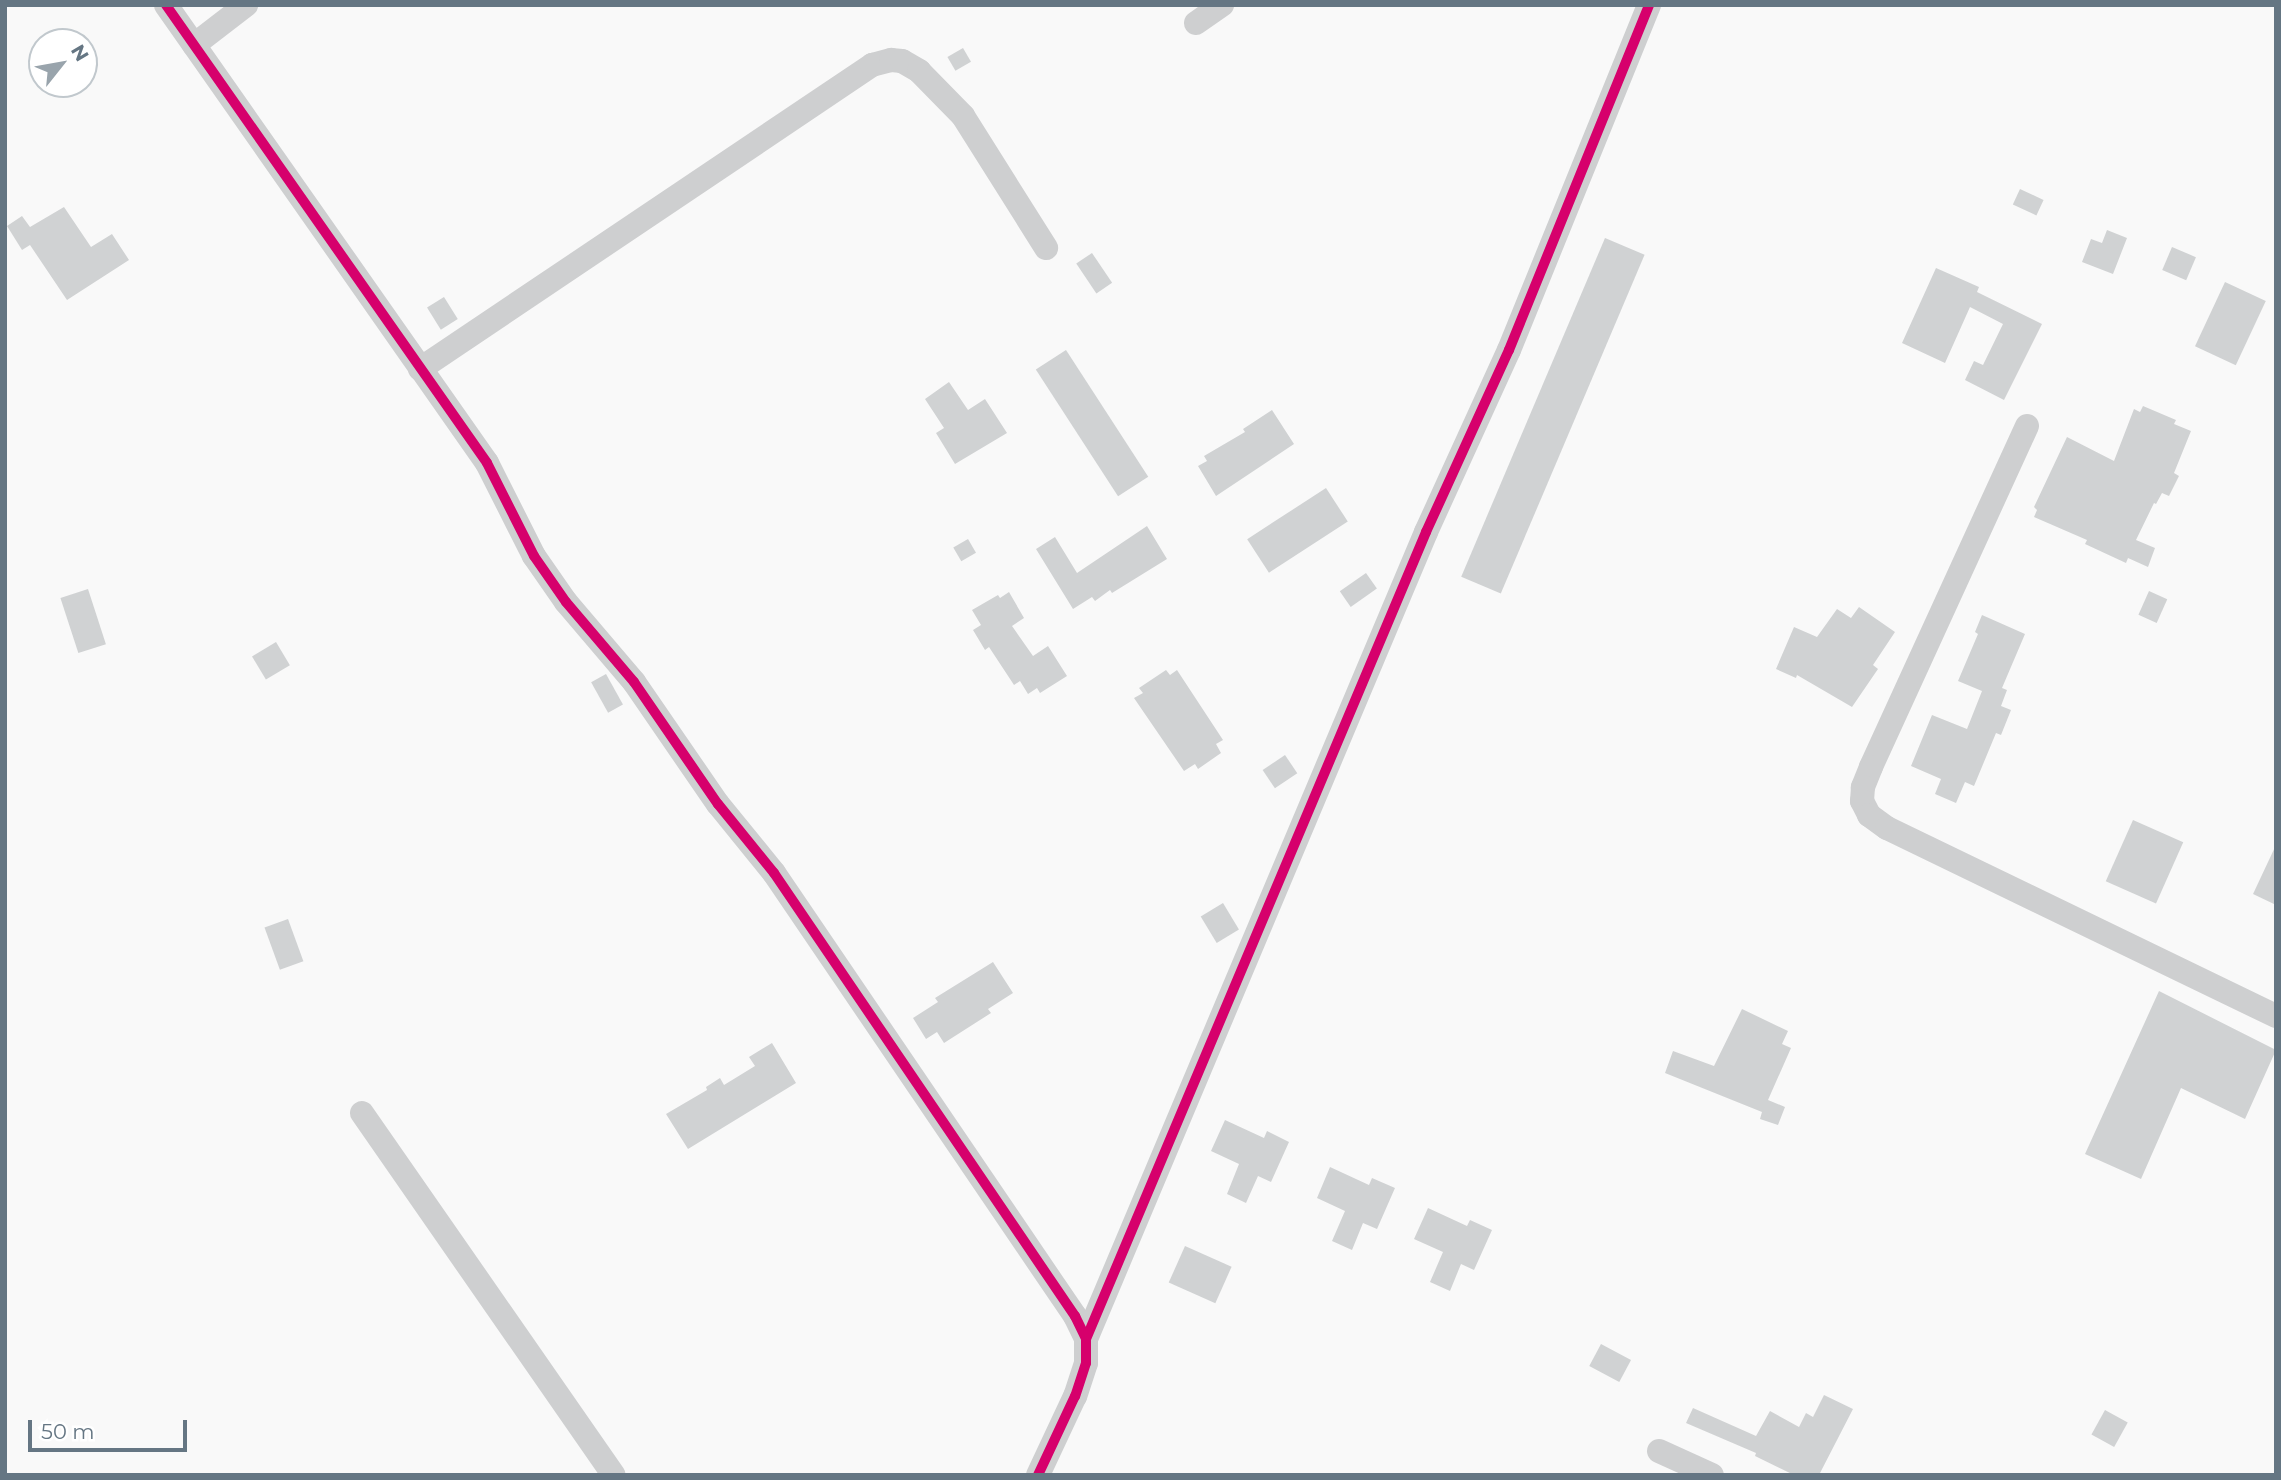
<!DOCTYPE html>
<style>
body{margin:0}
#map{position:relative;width:2281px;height:1480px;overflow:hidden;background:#f9f9f9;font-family:Montserrat,sans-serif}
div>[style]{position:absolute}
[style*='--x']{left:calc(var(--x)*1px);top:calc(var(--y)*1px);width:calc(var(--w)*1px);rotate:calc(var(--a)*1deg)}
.building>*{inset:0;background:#d0d2d3;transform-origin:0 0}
.street>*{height:24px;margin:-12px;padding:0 12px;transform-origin:12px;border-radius:12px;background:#cecfd0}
.cycleway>*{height:10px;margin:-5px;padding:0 5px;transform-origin:5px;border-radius:5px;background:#d6006c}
span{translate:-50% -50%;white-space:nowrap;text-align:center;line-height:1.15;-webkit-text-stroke:7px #fff;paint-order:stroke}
.frame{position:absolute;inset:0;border:7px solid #657683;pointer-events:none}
.north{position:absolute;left:28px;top:28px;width:70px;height:70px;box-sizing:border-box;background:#fff;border:2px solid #c1c8cd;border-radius:50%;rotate:59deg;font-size:19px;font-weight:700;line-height:28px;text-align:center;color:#657683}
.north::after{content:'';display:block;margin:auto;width:24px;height:32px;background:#99a4ac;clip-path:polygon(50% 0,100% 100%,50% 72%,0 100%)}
.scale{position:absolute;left:28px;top:1420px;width:159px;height:32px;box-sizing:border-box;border:4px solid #657683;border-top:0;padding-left:9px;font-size:21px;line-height:24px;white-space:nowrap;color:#657683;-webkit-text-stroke:5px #fff;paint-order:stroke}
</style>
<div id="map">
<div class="building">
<i style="left:963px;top:48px;width:16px;height:18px;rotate:60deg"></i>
<i style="left:2020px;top:189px;width:26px;height:17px;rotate:25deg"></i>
<i style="clip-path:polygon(64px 207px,91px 247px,112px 234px,129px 260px,67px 300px,30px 245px,22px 250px,7px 226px,22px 216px,30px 227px)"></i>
<i style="clip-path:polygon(2107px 230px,2127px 238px,2113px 274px,2082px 262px,2091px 239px,2102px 243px)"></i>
<i style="left:1605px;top:238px;width:43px;height:368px;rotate:23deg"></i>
<i style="left:2172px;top:247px;width:26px;height:25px;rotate:23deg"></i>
<i style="left:1092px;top:253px;width:36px;height:19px;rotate:56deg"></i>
<i style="clip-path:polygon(1936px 268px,1979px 287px,1977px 292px,2042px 324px,2004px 400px,1965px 380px,1974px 361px,1983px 365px,2003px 324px,1970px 307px,1945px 363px,1902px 343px)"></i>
<i style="left:2225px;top:282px;width:45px;height:71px;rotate:25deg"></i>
<i style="left:444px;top:297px;width:26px;height:20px;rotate:58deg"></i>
<i style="left:1066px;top:350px;width:151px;height:36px;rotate:57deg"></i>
<i style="clip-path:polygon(949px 382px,968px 410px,985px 399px,1007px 433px,955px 464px,936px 433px,944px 428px,925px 399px)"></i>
<i style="clip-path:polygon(2143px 406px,2176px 420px,2174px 424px,2191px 431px,2174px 473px,2179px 476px,2169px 496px,2162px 493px,2156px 504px,2154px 503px,2136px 540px,2155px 548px,2148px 567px,2128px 558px,2126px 563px,2085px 544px,2087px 540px,2034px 517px,2037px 510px,2034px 507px,2067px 437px,2114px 461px,2134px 409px,2140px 412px)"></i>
<i style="clip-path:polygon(1272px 410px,1294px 444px,1216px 496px,1198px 466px,1207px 461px,1204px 456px,1245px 432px,1243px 429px)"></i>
<i style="left:1326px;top:488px;width:40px;height:94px;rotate:57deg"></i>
<i style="clip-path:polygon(1147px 526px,1167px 559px,1112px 593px,1110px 590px,1095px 601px,1092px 597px,1073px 609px,1036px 549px,1055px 537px,1077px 573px)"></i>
<i style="left:968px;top:539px;width:16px;height:17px;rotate:60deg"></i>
<i style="left:1366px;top:573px;width:19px;height:32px;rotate:55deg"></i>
<i style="left:88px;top:589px;width:58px;height:29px;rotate:72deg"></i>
<i style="left:2149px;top:591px;width:20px;height:26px;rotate:24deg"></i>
<i style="clip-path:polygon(1009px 592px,1024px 618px,1012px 626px,1033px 656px,1048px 646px,1067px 676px,1040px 693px,1037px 688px,1028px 694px,1020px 681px,1014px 685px,989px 647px,985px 650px,973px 630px,981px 625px,972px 610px,998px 595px,1000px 598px)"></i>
<i style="clip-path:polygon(1859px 607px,1895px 632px,1873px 665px,1878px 669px,1852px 707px,1797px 675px,1796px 678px,1776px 669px,1794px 627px,1817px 637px,1837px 609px,1851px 618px)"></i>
<i style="clip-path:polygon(1982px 615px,2025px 634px,2002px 688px,2007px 690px,2001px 706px,2011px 710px,2001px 735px,1996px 733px,1974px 786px,1965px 782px,1956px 803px,1935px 794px,1941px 779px,1911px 766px,1932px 715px,1967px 729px,1982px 691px,1958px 681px,1978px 634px,1975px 632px)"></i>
<i style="left:276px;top:642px;width:27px;height:28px;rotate:59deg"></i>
<i style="clip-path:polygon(1166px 670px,1170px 675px,1177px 670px,1223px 740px,1216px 744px,1221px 753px,1198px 769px,1195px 764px,1184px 771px,1134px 698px,1143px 693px,1139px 688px)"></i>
<i style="left:606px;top:674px;width:35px;height:17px;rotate:61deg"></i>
<i style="left:1285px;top:755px;width:22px;height:27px;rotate:56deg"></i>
<i style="left:2133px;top:820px;width:55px;height:67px;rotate:24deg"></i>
<i style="clip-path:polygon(2276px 845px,2276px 905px,2253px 894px)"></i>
<i style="left:1223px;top:903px;width:31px;height:26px;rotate:59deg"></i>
<i style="left:288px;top:919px;width:45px;height:25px;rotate:70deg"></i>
<i style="clip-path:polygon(993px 962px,1013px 993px,988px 1009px,991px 1013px,944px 1043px,937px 1032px,926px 1039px,913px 1018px,938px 1002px,935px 998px)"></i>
<i style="clip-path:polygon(2159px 991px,2276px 1050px,2245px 1119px,2181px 1088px,2141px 1179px,2085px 1154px)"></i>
<i style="clip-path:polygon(1742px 1009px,1788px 1031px,1782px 1044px,1791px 1048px,1768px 1100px,1785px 1107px,1778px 1125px,1760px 1119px,1762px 1112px,1665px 1073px,1673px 1051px,1714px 1066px)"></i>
<i style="clip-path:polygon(772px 1043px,796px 1083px,688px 1149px,666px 1114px,707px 1090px,706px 1087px,720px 1078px,724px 1085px,755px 1066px,749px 1057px)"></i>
<i style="clip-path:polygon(1225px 1120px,1264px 1138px,1267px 1131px,1289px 1142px,1271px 1182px,1258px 1176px,1246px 1203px,1227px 1194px,1239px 1164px,1211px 1151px)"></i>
<i style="clip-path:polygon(1330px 1167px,1369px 1185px,1372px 1178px,1395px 1188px,1377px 1229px,1363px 1223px,1352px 1250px,1332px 1241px,1345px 1211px,1317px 1198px)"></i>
<i style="clip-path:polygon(1428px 1208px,1467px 1226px,1470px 1220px,1492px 1230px,1474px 1270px,1461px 1264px,1450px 1291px,1430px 1282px,1443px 1252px,1414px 1239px)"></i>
<i style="left:1185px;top:1246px;width:51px;height:40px;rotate:24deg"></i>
<i style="left:1601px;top:1344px;width:34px;height:25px;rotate:28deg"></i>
<i style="clip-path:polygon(1824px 1395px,1853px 1409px,1819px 1475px,1794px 1475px,1755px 1456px,1756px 1453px,1686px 1423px,1693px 1408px,1756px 1436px,1770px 1411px,1799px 1427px,1806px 1413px,1813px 1417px)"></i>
<i style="left:2105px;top:1410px;width:26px;height:28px;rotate:29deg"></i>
</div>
<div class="street">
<i style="--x:166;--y:5;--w:559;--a:54.97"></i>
<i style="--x:487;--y:463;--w:104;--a:63.2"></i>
<i style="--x:534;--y:556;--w:56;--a:55.2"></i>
<i style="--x:566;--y:602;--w:105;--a:49.6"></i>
<i style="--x:634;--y:682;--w:148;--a:55.5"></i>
<i style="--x:718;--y:804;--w:89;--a:50.9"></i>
<i style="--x:774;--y:873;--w:536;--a:55.81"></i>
<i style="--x:1075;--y:1316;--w:25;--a:64"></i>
<i style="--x:1086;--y:1339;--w:24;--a:90"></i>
<i style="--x:1086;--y:1363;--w:35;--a:108"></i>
<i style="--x:1075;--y:1396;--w:87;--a:115.1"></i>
<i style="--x:1196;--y:23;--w:32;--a:-35"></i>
<i style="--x:194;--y:45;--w:66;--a:-37.6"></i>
<i style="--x:420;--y:369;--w:545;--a:-33.92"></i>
<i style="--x:872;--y:65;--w:20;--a:-15"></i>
<i style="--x:891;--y:60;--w:11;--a:5"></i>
<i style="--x:902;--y:61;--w:20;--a:30"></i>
<i style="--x:919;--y:71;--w:63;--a:45.6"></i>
<i style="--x:963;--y:116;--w:156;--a:57.8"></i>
<i style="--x:2027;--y:426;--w:375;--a:114.6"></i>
<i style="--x:1871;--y:767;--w:22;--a:112"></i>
<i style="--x:1863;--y:787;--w:14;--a:94"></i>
<i style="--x:1862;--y:801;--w:16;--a:63"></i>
<i style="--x:1869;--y:815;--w:22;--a:36"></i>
<i style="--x:1887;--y:828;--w:432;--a:25.8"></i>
<i style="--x:362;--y:1113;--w:441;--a:55.2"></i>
<i style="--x:1086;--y:1339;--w:876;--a:-67.15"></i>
<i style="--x:1426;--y:532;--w:200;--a:-65.5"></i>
<i style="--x:1509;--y:350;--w:372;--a:-67.9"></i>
<i style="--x:1659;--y:1451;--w:58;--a:24.4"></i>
</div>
<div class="cycleway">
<i style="--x:166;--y:5;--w:559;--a:54.97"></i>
<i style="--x:487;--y:463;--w:104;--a:63.2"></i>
<i style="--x:534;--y:556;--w:56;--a:55.2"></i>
<i style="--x:566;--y:602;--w:105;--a:49.6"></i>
<i style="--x:634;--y:682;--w:148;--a:55.5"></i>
<i style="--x:718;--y:804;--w:89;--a:50.9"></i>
<i style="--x:774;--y:873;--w:536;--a:55.81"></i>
<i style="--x:1075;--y:1316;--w:25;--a:64"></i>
<i style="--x:1086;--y:1339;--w:24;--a:90"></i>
<i style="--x:1086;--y:1363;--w:35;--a:108"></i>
<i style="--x:1075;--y:1396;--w:87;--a:115.1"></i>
<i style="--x:1086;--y:1339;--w:876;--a:-67.15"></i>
<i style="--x:1426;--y:532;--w:200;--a:-65.5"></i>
<i style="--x:1509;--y:350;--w:372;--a:-67.9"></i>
</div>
<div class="frame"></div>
<div class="north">N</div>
<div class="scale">50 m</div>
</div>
